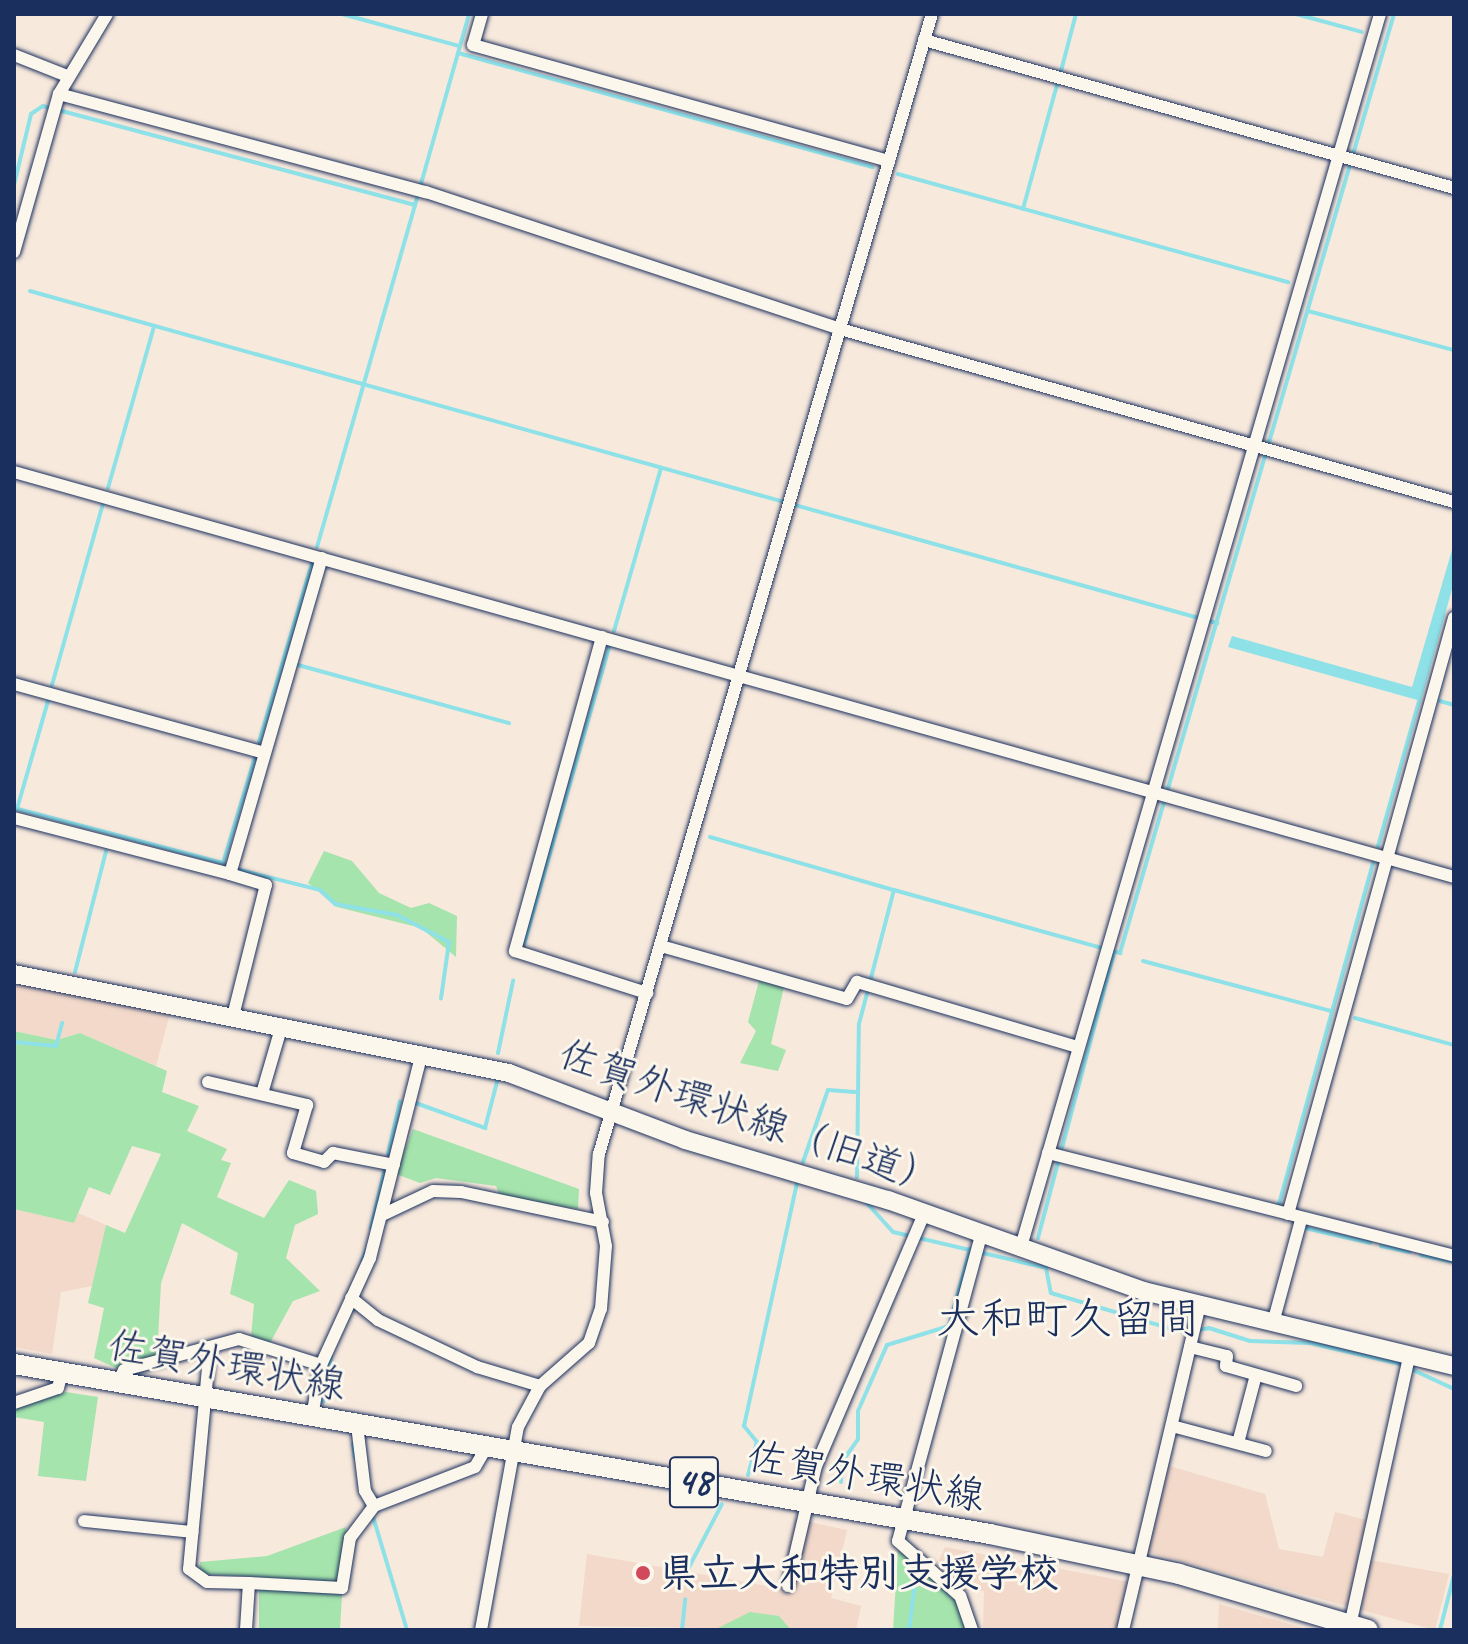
<!DOCTYPE html>
<meta charset="utf-8">
<style>
body{margin:0}
#map{position:relative;width:1468px;height:1644px;overflow:hidden;background:#f7e9dc;font-family:Caveat,"Klee One",sans-serif}
div>[style]{position:absolute}
[style*='--x']{left:calc(var(--x)*1px);top:calc(var(--y)*1px);width:calc(var(--w)*1px);rotate:calc(var(--a)*1deg)}
.built>*{inset:0;background:#f3d9c9}
.green>*{inset:0;background:#a5e4ac}
.water>*{inset:0;background:#8fe1e8}
.stream>*{height:4px;margin:-2px;padding:0 2px;transform-origin:2px;border-radius:2px;background:#8fe1e8}
.roads{filter:drop-shadow(0 0 2px #1b2f5e) drop-shadow(0 0 2px #1b2f5e)}
.street>*{height:12px;margin:-6px;padding:0 6px;transform-origin:6px;border-radius:6px;background:#fbf7ec}
.secondary>*{height:18px;margin:-9px;padding:0 9px;transform-origin:9px;border-radius:9px;background:#fbf7ec}
.primary>*{height:20px;margin:-10px;padding:0 10px;transform-origin:10px;border-radius:10px;background:#fbf7ec}
.dots>*{width:22px;height:22px;translate:-50% -50%;box-sizing:border-box;border:4px solid #fbf7ec;border-radius:50%}
span{translate:-50% -50%;white-space:nowrap;text-align:center;line-height:1.15;-webkit-text-stroke:6px #fbf7ec;paint-order:stroke}
.shield-label span{padding:2px 6px;background:#fbf7ec;border:2px solid;border-radius:6px;-webkit-text-stroke-width:0}
.shield-label{font-size:38px;color:#1b2f5e;font-weight:700}
.street-label{font-size:40px;color:#1b2f5e}
.poi-label{font-size:40px;color:#1b2f5e;font-weight:700}
.left{translate:0 -50%;text-align:left}
.quarter-label{font-size:44px;color:#1b2f5e}
.frame{position:absolute;inset:0;border:16px solid #1b2f5e;pointer-events:none}
</style>
<div id="map">
<div class="built">
<i style="clip-path:polygon(14px 983px,170px 1013px,156px 1066px,80px 1033px,57px 1040px,14px 1031px)"></i>
<i style="clip-path:polygon(14px 1209px,74px 1223px,78px 1213px,106px 1225px,92px 1286px,61px 1292px,52px 1354px,14px 1347px)"></i>
<i style="clip-path:polygon(1166px 1465px,1265px 1494px,1279px 1549px,1323px 1557px,1335px 1512px,1366px 1520px,1358px 1558px,1449px 1574px,1435px 1630px,1148px 1552px)"></i>
<i style="clip-path:polygon(795px 1519px,847px 1530px,831px 1598px,861px 1606px,856px 1630px,579px 1626px,587px 1554px,778px 1588px)"></i>
<i style="clip-path:polygon(945px 1547px,1130px 1582px,1118px 1630px,983px 1630px,984px 1591px,963px 1591px,937px 1565px)"></i>
<i style="clip-path:polygon(1219px 1604px,1310px 1630px,1218px 1630px)"></i>
</div>
<div class="green">
<i style="clip-path:polygon(324px 851px,352px 861px,379px 893px,411px 908px,429px 903px,457px 916px,456px 957px,421px 928px,337px 907px,308px 883px)"></i>
<i style="clip-path:polygon(759px 981px,784px 987px,771px 1044px,786px 1050px,778px 1071px,740px 1063px,756px 1031px,748px 1022px)"></i>
<i style="clip-path:polygon(14px 1031px,57px 1040px,80px 1033px,167px 1071px,162px 1092px,199px 1106px,187px 1131px,227px 1149px,221px 1160px,231px 1163px,217px 1197px,264px 1218px,289px 1180px,316px 1191px,318px 1214px,295px 1225px,286px 1258px,320px 1291px,293px 1301px,270px 1343px,251px 1337px,254px 1304px,230px 1294px,238px 1253px,182px 1223px,161px 1283px,157px 1357px,116px 1368px,94px 1358px,104px 1308px,88px 1303px,106px 1225px,125px 1233px,161px 1154px,132px 1146px,110px 1195px,89px 1187px,74px 1223px,14px 1209px)"></i>
<i style="clip-path:polygon(413px 1129px,579px 1189px,578px 1209px,500px 1196px,496px 1186px,436px 1178px,420px 1183px,396px 1174px)"></i>
<i style="clip-path:polygon(66px 1392px,98px 1397px,86px 1481px,38px 1476px,44px 1422px,14px 1417px,14px 1408px)"></i>
<i style="clip-path:polygon(346px 1527px,340px 1630px,259px 1628px,259px 1577px,199px 1574px,200px 1562px,267px 1556px)"></i>
<i style="clip-path:polygon(898px 1550px,957px 1599px,967px 1630px,893px 1630px)"></i>
<i style="clip-path:polygon(750px 1612px,779px 1616px,791px 1630px,714px 1630px)"></i>
</div>
<div class="water">
<i style="clip-path:polygon(1454px 543px,1454px 582px,1421px 701px,1228px 647px,1232px 636px,1412px 687px)"></i>
</div>
<div class="stream">
<i style="--x:342;--y:14;--w:121;--a:15.3"></i>
<i style="--x:1296;--y:14;--w:68;--a:15.3"></i>
<i style="--x:458;--y:53;--w:430;--a:15.4"></i>
<i style="--x:1061;--y:71;--w:59;--a:-75.3"></i>
<i style="--x:898;--y:174;--w:405;--a:15.5"></i>
<i style="--x:14;--y:185;--w:73;--a:-76.5"></i>
<i style="--x:31;--y:114;--w:14;--a:-34"></i>
<i style="--x:43;--y:106;--w:385;--a:14.9"></i>
<i style="--x:415;--y:205;--w:198;--a:-74.2"></i>
<i style="--x:1023;--y:209;--w:129;--a:-74.7"></i>
<i style="--x:30;--y:291;--w:1233;--a:15.63"></i>
<i style="--x:1308;--y:311;--w:151;--a:15"></i>
<i style="--x:108;--y:488;--w:168;--a:-74.1"></i>
<i style="--x:317;--y:547;--w:356;--a:-74"></i>
<i style="--x:614;--y:631;--w:170;--a:-73.9"></i>
<i style="--x:298;--y:665;--w:219;--a:15.4"></i>
<i style="--x:52;--y:685;--w:188;--a:-74.3"></i>
<i style="--x:1440;--y:701;--w:15;--a:16"></i>
<i style="--x:259;--y:742;--w:187;--a:-73.5"></i>
<i style="--x:14;--y:808;--w:216;--a:14.7"></i>
<i style="--x:223;--y:863;--w:111;--a:-73.2"></i>
<i style="--x:17;--y:809;--w:112;--a:-74"></i>
<i style="--x:710;--y:837;--w:191;--a:16.1"></i>
<i style="--x:1378;--y:846;--w:151;--a:-74.2"></i>
<i style="--x:240;--y:870;--w:82;--a:14"></i>
<i style="--x:320;--y:890;--w:21;--a:43"></i>
<i style="--x:335;--y:904;--w:63;--a:10.1"></i>
<i style="--x:397;--y:915;--w:59;--a:27.4"></i>
<i style="--x:449;--y:942;--w:57;--a:98.1"></i>
<i style="--x:524;--y:944;--w:309;--a:-74"></i>
<i style="--x:1143;--y:961;--w:195;--a:14.9"></i>
<i style="--x:75;--y:972;--w:125;--a:-75.6"></i>
<i style="--x:1355;--y:1018;--w:103;--a:15.3"></i>
<i style="--x:14;--y:1042;--w:42;--a:5.4"></i>
<i style="--x:56;--y:1046;--w:24;--a:-75"></i>
<i style="--x:498;--y:1053;--w:74;--a:-78.2"></i>
<i style="--x:413;--y:1102;--w:77;--a:19.9"></i>
<i style="--x:485;--y:1128;--w:48;--a:-75.4"></i>
<i style="--x:1062;--y:1148;--w:203;--a:-75.1"></i>
<i style="--x:388;--y:1154;--w:54;--a:-77.2"></i>
<i style="--x:803;--y:1162;--w:76;--a:-70.9"></i>
<i style="--x:828;--y:1090;--w:27;--a:4"></i>
<i style="--x:857;--y:1177;--w:153;--a:-89.3"></i>
<i style="--x:859;--y:1024;--w:138;--a:-75.4"></i>
<i style="--x:894;--y:890;--w:235;--a:15.6"></i>
<i style="--x:1120;--y:953;--w:978;--a:-73.73"></i>
<i style="--x:866;--y:1202;--w:40;--a:48"></i>
<i style="--x:893;--y:1232;--w:157;--a:13.2"></i>
<i style="--x:1046;--y:1268;--w:25;--a:79"></i>
<i style="--x:1051;--y:1293;--w:137;--a:16.6"></i>
<i style="--x:1182;--y:1332;--w:27;--a:-8"></i>
<i style="--x:1209;--y:1328;--w:43;--a:17.6"></i>
<i style="--x:1250;--y:1341;--w:60;--a:1.9"></i>
<i style="--x:1310;--y:1343;--w:92;--a:13.1"></i>
<i style="--x:1400;--y:1364;--w:60;--a:24.8"></i>
<i style="--x:1279;--y:1204;--w:354;--a:-74.6"></i>
<i style="--x:371;--y:1228;--w:61;--a:-76.7"></i>
<i style="--x:1305;--y:1228;--w:67;--a:13"></i>
<i style="--x:1038;--y:1238;--w:78;--a:-75.1"></i>
<i style="--x:1381;--y:1246;--w:29;--a:12"></i>
<i style="--x:1421;--y:1255;--w:34;--a:12"></i>
<i style="--x:362;--y:1261;--w:13;--a:-67"></i>
<i style="--x:323;--y:1402;--w:46;--a:-79.9"></i>
<i style="--x:353;--y:1444;--w:13;--a:81"></i>
<i style="--x:1454;--y:1470;--w:18;--a:90"></i>
<i style="--x:748;--y:1475;--w:34;--a:-75"></i>
<i style="--x:757;--y:1442;--w:21;--a:-129"></i>
<i style="--x:744;--y:1426;--w:250;--a:-77.7"></i>
<i style="--x:841;--y:1482;--w:20;--a:-87"></i>
<i style="--x:842;--y:1462;--w:28;--a:-55"></i>
<i style="--x:858;--y:1439;--w:28;--a:-90"></i>
<i style="--x:858;--y:1411;--w:72;--a:-66.3"></i>
<i style="--x:887;--y:1345;--w:65;--a:-17"></i>
<i style="--x:949;--y:1326;--w:80;--a:-74.7"></i>
<i style="--x:371;--y:1510;--w:125;--a:73.3"></i>
<i style="--x:1454;--y:1525;--w:12;--a:90"></i>
<i style="--x:688;--y:1569;--w:73;--a:-62.4"></i>
<i style="--x:682;--y:1630;--w:31;--a:-84"></i>
<i style="--x:909;--y:1630;--w:55;--a:-82.7"></i>
<i style="--x:1440;--y:1630;--w:57;--a:-75.7"></i>
</div>
<div class="roads">
<div class="street">
<i style="--x:482;--y:14;--w:32;--a:106"></i>
<i style="--x:473;--y:45;--w:432;--a:15.6"></i>
<i style="--x:924;--y:40;--w:550;--a:15.6"></i>
<i style="--x:14;--y:55;--w:57;--a:21.6"></i>
<i style="--x:59;--y:94;--w:380;--a:15"></i>
<i style="--x:426;--y:192;--w:436;--a:18.3"></i>
<i style="--x:840;--y:329;--w:638;--a:15.74"></i>
<i style="--x:14;--y:252;--w:164;--a:-74.1"></i>
<i style="--x:59;--y:94;--w:93;--a:-59"></i>
<i style="--x:14;--y:472;--w:1496;--a:15.71"></i>
<i style="--x:602;--y:637;--w:326;--a:105.5"></i>
<i style="--x:515;--y:951;--w:139;--a:17.7"></i>
<i style="--x:14;--y:684;--w:259;--a:15.4"></i>
<i style="--x:14;--y:818;--w:223;--a:14.5"></i>
<i style="--x:661;--y:946;--w:193;--a:15.9"></i>
<i style="--x:847;--y:999;--w:20;--a:-60"></i>
<i style="--x:857;--y:982;--w:230;--a:16.4"></i>
<i style="--x:233;--y:1016;--w:135;--a:-75.9"></i>
<i style="--x:266;--y:885;--w:38;--a:-163"></i>
<i style="--x:230;--y:874;--w:329;--a:-73.8"></i>
<i style="--x:208;--y:1082;--w:102;--a:13.1"></i>
<i style="--x:307;--y:1105;--w:50;--a:106.3"></i>
<i style="--x:293;--y:1153;--w:32;--a:16"></i>
<i style="--x:324;--y:1162;--w:13;--a:-45"></i>
<i style="--x:333;--y:1153;--w:62;--a:11.1"></i>
<i style="--x:263;--y:1090;--w:68;--a:-73.7"></i>
<i style="--x:1048;--y:1153;--w:419;--a:14.2"></i>
<i style="--x:1288;--y:1214;--w:619;--a:-74.44"></i>
<i style="--x:382;--y:1215;--w:56;--a:-25.2"></i>
<i style="--x:433;--y:1191;--w:28;--a:2"></i>
<i style="--x:461;--y:1192;--w:145;--a:11.9"></i>
<i style="--x:1020;--y:1250;--w:1287;--a:-73.76"></i>
<i style="--x:351;--y:1298;--w:35;--a:39"></i>
<i style="--x:378;--y:1320;--w:110;--a:25.4"></i>
<i style="--x:477;--y:1367;--w:66;--a:16.8"></i>
<i style="--x:1273;--y:1323;--w:107;--a:-74.8"></i>
<i style="--x:210;--y:1347;--w:223;--a:95.4"></i>
<i style="--x:189;--y:1569;--w:22;--a:36"></i>
<i style="--x:207;--y:1582;--w:42;--a:1.4"></i>
<i style="--x:249;--y:1583;--w:47;--a:93.7"></i>
<i style="--x:1190;--y:1347;--w:38;--a:14"></i>
<i style="--x:1227;--y:1356;--w:10;--a:96"></i>
<i style="--x:1226;--y:1366;--w:73;--a:15.9"></i>
<i style="--x:118;--y:1382;--w:13;--a:-63"></i>
<i style="--x:124;--y:1370;--w:119;--a:-15.1"></i>
<i style="--x:239;--y:1339;--w:86;--a:17.6"></i>
<i style="--x:14;--y:1403;--w:46;--a:-18.8"></i>
<i style="--x:58;--y:1388;--w:16;--a:-76"></i>
<i style="--x:312;--y:1417;--w:53;--a:-80.2"></i>
<i style="--x:321;--y:1365;--w:118;--a:-65.4"></i>
<i style="--x:370;--y:1258;--w:212;--a:-75.8"></i>
<i style="--x:357;--y:1425;--w:66;--a:83.1"></i>
<i style="--x:365;--y:1491;--w:17;--a:59"></i>
<i style="--x:1172;--y:1426;--w:97;--a:14.9"></i>
<i style="--x:1238;--y:1443;--w:70;--a:-75.2"></i>
<i style="--x:84;--y:1521;--w:109;--a:5.8"></i>
<i style="--x:249;--y:1583;--w:93;--a:3.1"></i>
<i style="--x:342;--y:1588;--w:51;--a:-80.9"></i>
<i style="--x:350;--y:1538;--w:40;--a:-53"></i>
<i style="--x:374;--y:1506;--w:108;--a:-21.1"></i>
<i style="--x:475;--y:1467;--w:22;--a:-60"></i>
<i style="--x:788;--y:1586;--w:123;--a:-76.9"></i>
<i style="--x:816;--y:1466;--w:274;--a:-66.8"></i>
<i style="--x:481;--y:1630;--w:206;--a:-79.7"></i>
<i style="--x:518;--y:1427;--w:47;--a:-61.8"></i>
<i style="--x:540;--y:1386;--w:65;--a:-41.3"></i>
<i style="--x:589;--y:1343;--w:36;--a:-71"></i>
<i style="--x:601;--y:1309;--w:63;--a:-85.5"></i>
<i style="--x:606;--y:1246;--w:54;--a:-100.7"></i>
<i style="--x:596;--y:1193;--w:39;--a:-86"></i>
<i style="--x:599;--y:1154;--w:1188;--a:-73.72"></i>
<i style="--x:972;--y:1630;--w:36;--a:-109"></i>
<i style="--x:960;--y:1596;--w:83;--a:-138.4"></i>
<i style="--x:898;--y:1541;--w:317;--a:-74.8"></i>
<i style="--x:1123;--y:1630;--w:334;--a:-76.7"></i>
<i style="--x:1349;--y:1630;--w:280;--a:-77.6"></i>
</div>
<div class="secondary">
<i style="--x:14;--y:974;--w:505;--a:11.31"></i>
<i style="--x:509;--y:1073;--w:188;--a:20.8"></i>
<i style="--x:685;--y:1140;--w:212;--a:16.5"></i>
<i style="--x:888;--y:1200;--w:272;--a:19.6"></i>
<i style="--x:1144;--y:1291;--w:319;--a:13.6"></i>
</div>
<div class="primary">
<i style="--x:14;--y:1364;--w:991;--a:9.88"></i>
<i style="--x:990;--y:1534;--w:193;--a:11.9"></i>
<i style="--x:1179;--y:1574;--w:197;--a:16.5"></i>
</div>
</div>
<div class="dots">
<i style="left:643px;top:1573px;background:#d1495b"></i>
</div>
<div class="shield-label">
<span style="left:694px;top:1482px">48</span>
</div>
<div class="street-label">
<span style="left:750px;top:1117px;rotate:19deg">佐賀外環状線（旧道）</span>
<span style="left:227px;top:1365px;rotate:10deg">佐賀外環状線</span>
<span style="left:866px;top:1476px;rotate:10deg">佐賀外環状線</span>
</div>
<div class="poi-label">
<span class="left" style="left:659px;top:1573px">県立大和特別支援学校</span>
</div>
<div class="quarter-label">
<span style="left:1068px;top:1319px">大和町久留間</span>
</div>
<div class="frame"></div>
</div>
